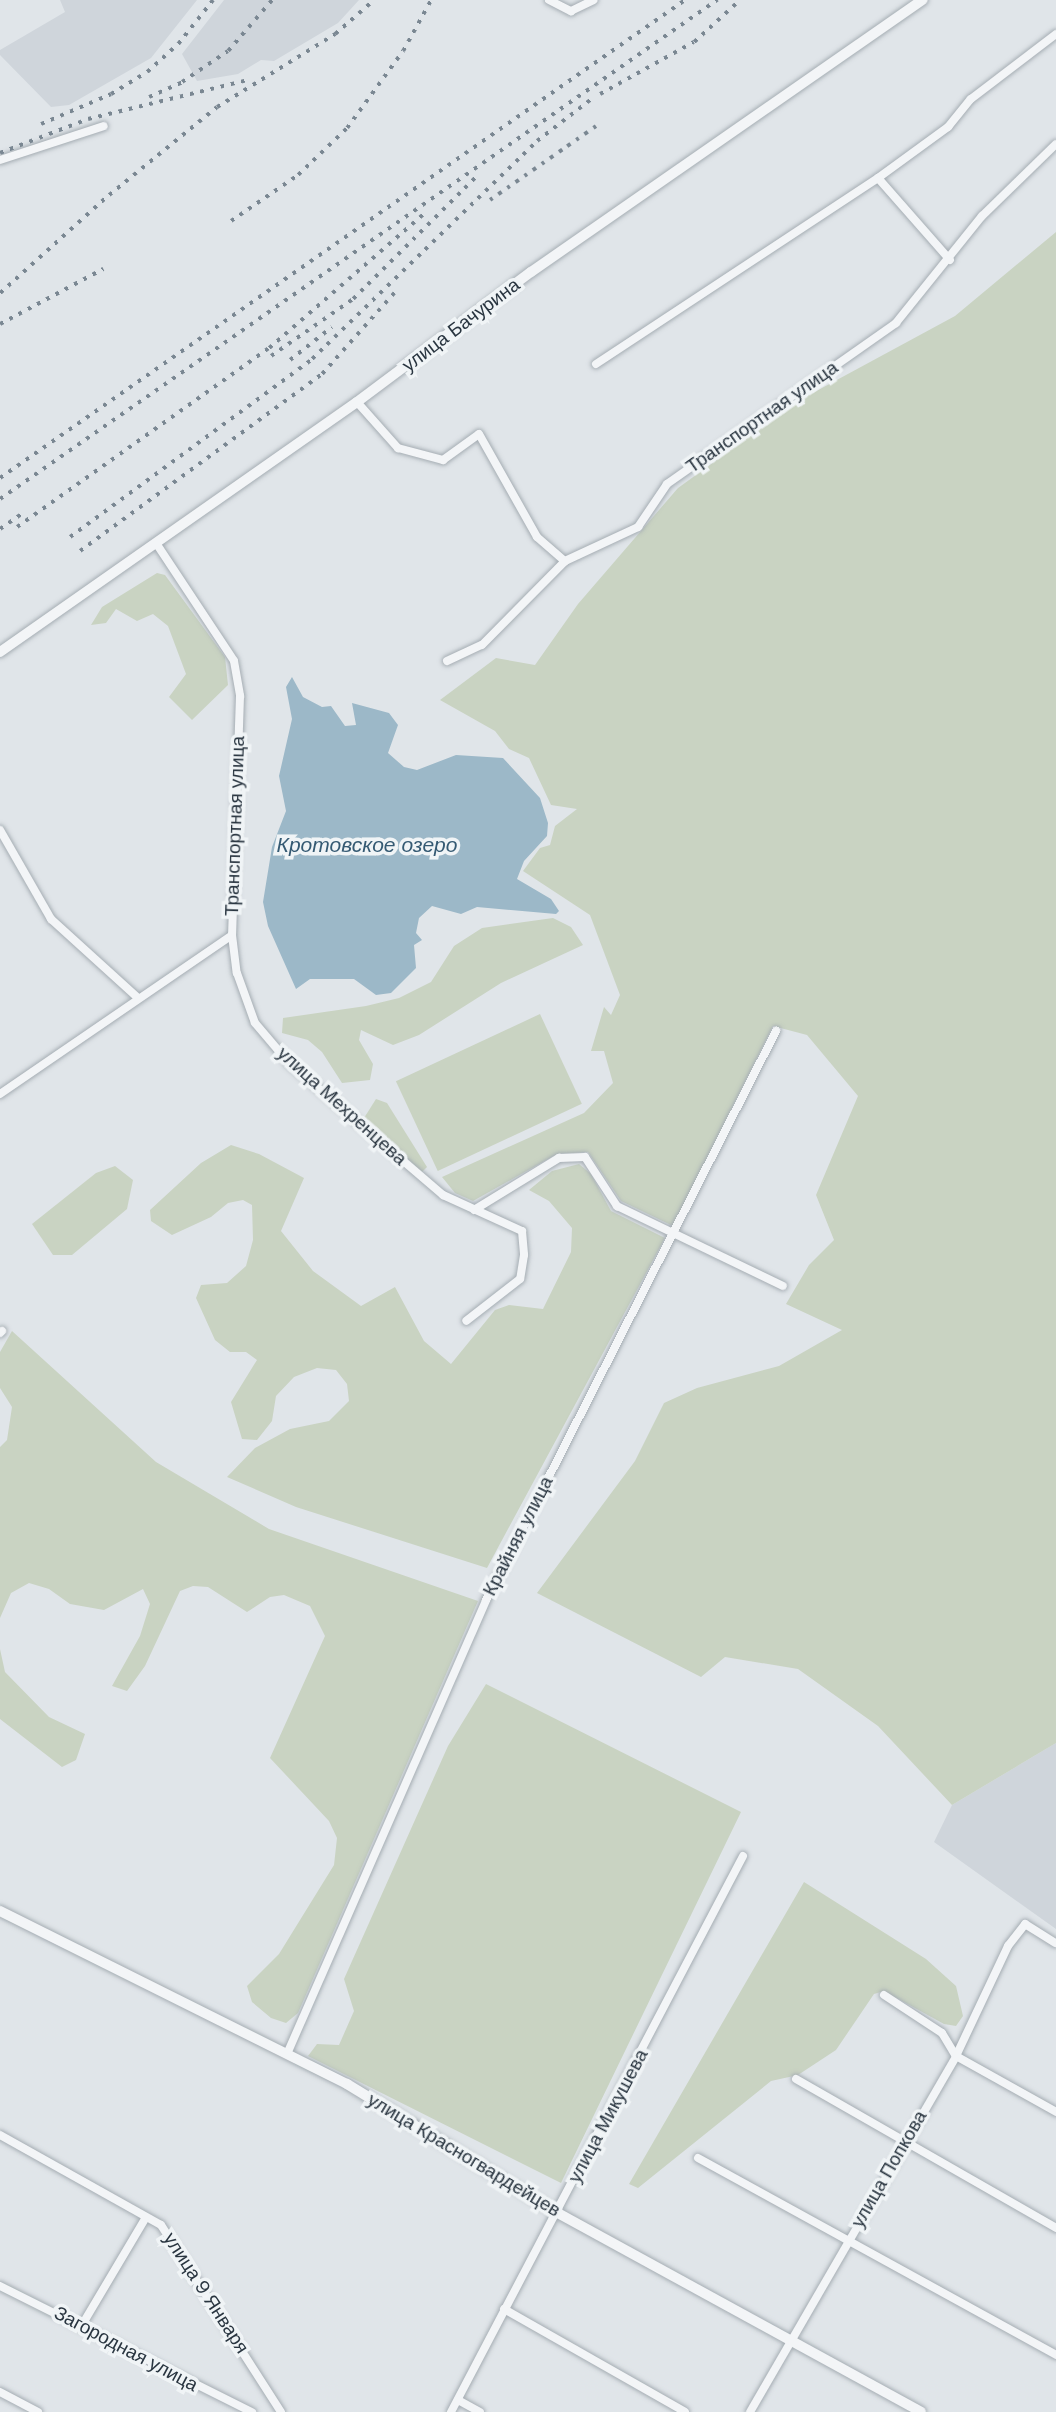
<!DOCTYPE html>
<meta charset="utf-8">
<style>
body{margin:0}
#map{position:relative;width:1056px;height:2412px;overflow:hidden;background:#e0e5e9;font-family:"DM Sans",sans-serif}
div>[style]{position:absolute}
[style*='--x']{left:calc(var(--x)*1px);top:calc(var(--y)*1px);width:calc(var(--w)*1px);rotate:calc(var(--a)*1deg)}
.built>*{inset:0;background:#cfd5db}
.green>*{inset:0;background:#c9d3c2;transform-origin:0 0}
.water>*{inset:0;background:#9cb8c8}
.roads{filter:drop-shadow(0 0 2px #a5adb3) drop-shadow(0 0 2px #a5adb3)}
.minor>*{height:8px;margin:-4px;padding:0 4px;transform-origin:4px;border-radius:4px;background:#f3f5f7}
.tertiary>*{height:10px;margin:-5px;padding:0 5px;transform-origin:5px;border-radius:5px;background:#f3f5f7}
.rail>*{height:3.5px;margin-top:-1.75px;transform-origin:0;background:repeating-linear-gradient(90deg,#7a8792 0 3.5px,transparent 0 10.5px)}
span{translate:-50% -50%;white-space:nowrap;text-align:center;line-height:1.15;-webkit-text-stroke:7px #f0f4f6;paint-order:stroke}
.street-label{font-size:19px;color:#293540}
.water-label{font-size:21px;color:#355a73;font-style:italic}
</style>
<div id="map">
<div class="built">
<i style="clip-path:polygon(60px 0,197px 0,151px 58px,69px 105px,51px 107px,0 55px,0 50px,65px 12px)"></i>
<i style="clip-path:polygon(224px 0,359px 0,338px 23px,274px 61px,261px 60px,238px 74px,197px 81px,182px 54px)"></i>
<i style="clip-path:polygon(1056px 1743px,1056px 1929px,934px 1842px,952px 1805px)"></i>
</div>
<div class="green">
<i style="clip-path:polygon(1056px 232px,1056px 1743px,952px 1805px,878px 1726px,798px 1669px,725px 1657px,701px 1677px,537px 1593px,635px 1461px,664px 1403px,697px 1388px,779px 1366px,842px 1330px,786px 1304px,809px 1265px,834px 1240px,816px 1195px,858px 1096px,807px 1035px,773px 1026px,673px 1226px,621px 1201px,588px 1152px,557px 1154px,473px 1201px,455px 1193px,442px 1177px,584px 1113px,613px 1083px,604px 1051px,591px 1051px,604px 1007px,611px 1015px,620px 995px,590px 915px,523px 871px,540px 848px,550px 845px,555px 826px,577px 809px,551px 805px,529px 758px,509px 749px,495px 731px,440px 700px,496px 658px,535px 665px,578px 604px,678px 488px,798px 401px,955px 316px)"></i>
<i style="clip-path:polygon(157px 573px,165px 575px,225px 657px,228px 685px,192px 720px,169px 697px,186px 674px,168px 626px,153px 614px,137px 621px,116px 609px,106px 623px,91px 625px,102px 607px)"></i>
<i style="clip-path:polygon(553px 918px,571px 927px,583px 945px,501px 983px,419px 1035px,393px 1045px,361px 1030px,359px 1040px,373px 1064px,370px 1080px,342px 1083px,322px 1052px,308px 1040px,282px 1033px,283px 1018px,366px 1006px,399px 998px,431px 982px,454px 946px,482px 928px)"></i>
<i style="left:540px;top:1014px;width:99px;height:159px;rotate:65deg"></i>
<i style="clip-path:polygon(376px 1099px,387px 1103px,427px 1167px,422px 1172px,364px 1118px)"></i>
<i style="clip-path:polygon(231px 1145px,259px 1154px,304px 1178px,281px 1231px,313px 1271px,361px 1306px,395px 1287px,424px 1341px,451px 1364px,495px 1310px,509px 1305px,543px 1309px,571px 1252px,572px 1228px,549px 1201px,529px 1190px,552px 1171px,579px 1164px,591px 1174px,611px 1211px,665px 1238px,487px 1568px,296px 1507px,227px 1477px,255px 1448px,290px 1429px,329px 1421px,349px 1401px,347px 1384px,336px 1370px,317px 1368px,294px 1377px,276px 1396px,272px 1421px,257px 1440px,242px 1439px,231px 1402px,257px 1360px,246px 1352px,230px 1352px,215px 1340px,196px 1298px,201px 1285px,227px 1283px,246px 1266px,253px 1240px,252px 1205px,243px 1200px,228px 1203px,211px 1217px,172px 1235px,151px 1221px,150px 1210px,201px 1163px)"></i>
<i style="clip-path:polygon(115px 1166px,133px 1180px,127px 1209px,72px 1255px,53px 1255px,32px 1224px,96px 1173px)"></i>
<i style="clip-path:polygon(12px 1331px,156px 1462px,269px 1529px,478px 1601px,298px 2013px,286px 2023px,271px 2018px,252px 2002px,247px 1986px,279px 1954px,334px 1865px,337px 1838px,329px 1821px,270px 1758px,325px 1636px,310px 1606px,284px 1595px,270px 1597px,247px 1612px,208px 1587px,193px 1586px,180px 1591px,145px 1666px,127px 1691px,112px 1686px,140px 1636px,150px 1604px,143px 1589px,104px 1610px,70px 1604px,49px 1589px,29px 1583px,11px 1593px,0 1618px,0 1447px,7px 1440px,12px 1407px,0 1388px,0 1352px)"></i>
<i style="clip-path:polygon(0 1649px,5px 1672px,49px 1717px,85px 1734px,76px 1760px,62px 1767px,0 1719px)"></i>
<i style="clip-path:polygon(486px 1684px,741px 1812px,561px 2183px,308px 2056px,317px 2044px,339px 2045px,354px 2011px,344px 1979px,448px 1746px)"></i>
<i style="clip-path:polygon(804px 1882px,926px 1959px,956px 1986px,963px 2016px,956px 2026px,944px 2024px,884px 1991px,874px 1994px,836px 2050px,798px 2075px,771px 2081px,638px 2188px,629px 2184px)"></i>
</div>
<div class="water">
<i style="clip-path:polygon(292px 677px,303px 697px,322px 707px,331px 706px,345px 726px,356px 725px,352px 703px,389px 713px,398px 725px,388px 753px,404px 767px,417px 770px,456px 755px,503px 758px,540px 798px,548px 823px,547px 836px,524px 861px,517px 879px,551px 899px,559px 911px,556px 914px,477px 907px,461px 914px,432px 906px,419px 918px,416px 933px,422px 940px,414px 945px,416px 968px,391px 993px,376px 995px,354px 979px,310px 979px,296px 989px,268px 926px,263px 902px,272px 847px,286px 811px,279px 776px,292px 719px,286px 687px)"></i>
</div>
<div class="roads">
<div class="minor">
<i style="--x:549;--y:0;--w:25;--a:27"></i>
<i style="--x:571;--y:11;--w:25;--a:-26"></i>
<i style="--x:0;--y:160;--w:109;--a:-18.1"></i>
<i style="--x:878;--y:178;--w:109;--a:48.7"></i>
<i style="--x:596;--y:364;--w:338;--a:-33.4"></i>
<i style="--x:878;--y:178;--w:87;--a:-36.1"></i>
<i style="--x:948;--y:127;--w:36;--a:-51"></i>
<i style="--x:971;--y:99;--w:107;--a:-37.4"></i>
<i style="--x:357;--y:402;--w:62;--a:48.3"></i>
<i style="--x:398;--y:448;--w:47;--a:14.9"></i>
<i style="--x:443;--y:460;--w:44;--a:-35.8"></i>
<i style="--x:479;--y:434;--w:118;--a:60.6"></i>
<i style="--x:537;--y:537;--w:37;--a:41"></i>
<i style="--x:156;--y:543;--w:141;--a:56.5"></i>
<i style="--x:234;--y:661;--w:36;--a:80"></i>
<i style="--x:240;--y:696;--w:239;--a:91.9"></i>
<i style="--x:232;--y:935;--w:38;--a:83"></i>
<i style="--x:237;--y:973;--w:53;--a:70.2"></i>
<i style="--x:255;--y:1023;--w:52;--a:49.6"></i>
<i style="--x:289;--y:1063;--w:203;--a:40.6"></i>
<i style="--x:443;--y:1195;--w:87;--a:24.5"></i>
<i style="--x:522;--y:1231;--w:24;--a:85"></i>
<i style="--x:524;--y:1255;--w:24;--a:99"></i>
<i style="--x:520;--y:1279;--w:68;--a:142.1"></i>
<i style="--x:447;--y:661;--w:38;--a:-25"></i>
<i style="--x:482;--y:645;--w:118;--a:-45.3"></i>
<i style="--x:565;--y:561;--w:81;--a:-25"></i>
<i style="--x:638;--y:527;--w:52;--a:-56"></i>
<i style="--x:667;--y:484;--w:280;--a:-35.1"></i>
<i style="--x:896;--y:323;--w:137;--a:-51.2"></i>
<i style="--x:982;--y:216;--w:103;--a:-44.2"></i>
<i style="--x:0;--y:830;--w:103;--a:60.2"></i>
<i style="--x:51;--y:919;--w:116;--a:42.2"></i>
<i style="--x:0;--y:1094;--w:281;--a:-34.4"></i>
<i style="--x:474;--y:1210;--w:100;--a:-31.5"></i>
<i style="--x:559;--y:1158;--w:26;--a:-2"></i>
<i style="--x:585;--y:1157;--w:59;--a:56.9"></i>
<i style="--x:617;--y:1206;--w:184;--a:25.7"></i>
<i style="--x:0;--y:1333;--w:3;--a:-45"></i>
<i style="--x:884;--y:1995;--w:69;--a:33.2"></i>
<i style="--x:942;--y:2033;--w:27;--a:59"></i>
<i style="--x:956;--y:2056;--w:115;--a:29.2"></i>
<i style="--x:287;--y:2054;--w:496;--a:-66.3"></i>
<i style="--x:486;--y:1600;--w:639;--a:-62.99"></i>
<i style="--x:796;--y:2079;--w:300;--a:29.8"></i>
<i style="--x:0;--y:2135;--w:184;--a:29.2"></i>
<i style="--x:161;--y:2225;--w:222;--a:57.3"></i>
<i style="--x:698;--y:2158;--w:409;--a:28.8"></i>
<i style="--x:0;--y:2286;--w:282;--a:26.6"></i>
<i style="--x:504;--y:2309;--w:208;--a:29.6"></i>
<i style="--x:82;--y:2325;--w:123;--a:-59.3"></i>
<i style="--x:0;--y:2392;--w:43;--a:27.8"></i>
<i style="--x:458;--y:2400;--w:25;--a:29"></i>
<i style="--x:451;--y:2412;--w:628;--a:-62.29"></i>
<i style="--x:750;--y:2412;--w:411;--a:-59.9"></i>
<i style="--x:956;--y:2056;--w:122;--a:-64.7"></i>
<i style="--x:1008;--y:1946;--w:28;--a:-52"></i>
<i style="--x:1025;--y:1924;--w:36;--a:32"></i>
</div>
<div class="tertiary">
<i style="--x:0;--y:652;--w:436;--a:-35"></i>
<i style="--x:357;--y:402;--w:217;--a:-36.8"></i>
<i style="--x:531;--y:272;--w:477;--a:-34.8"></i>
<i style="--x:0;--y:1911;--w:388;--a:26.5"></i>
<i style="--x:347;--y:2084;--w:245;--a:31.5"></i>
<i style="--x:556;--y:2212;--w:416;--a:28.7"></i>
</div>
</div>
<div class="rail">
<i style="--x:600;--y:94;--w:107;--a:-29"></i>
<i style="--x:694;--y:42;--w:62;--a:-42.4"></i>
<i style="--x:149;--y:97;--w:36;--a:-24"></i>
<i style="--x:182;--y:82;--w:55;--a:-34"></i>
<i style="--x:228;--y:51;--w:67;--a:-49.2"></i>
<i style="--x:41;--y:124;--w:76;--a:-23.2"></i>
<i style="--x:111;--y:94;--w:42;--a:-31.4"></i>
<i style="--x:147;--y:72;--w:42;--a:-42.1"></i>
<i style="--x:178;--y:44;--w:56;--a:-51.5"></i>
<i style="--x:0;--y:153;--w:94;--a:-21.1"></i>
<i style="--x:88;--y:119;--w:165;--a:-13.7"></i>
<i style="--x:490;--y:200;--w:129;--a:-34.9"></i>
<i style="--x:231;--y:221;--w:81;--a:-34.5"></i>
<i style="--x:298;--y:175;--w:68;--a:-43.8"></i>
<i style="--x:347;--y:128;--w:95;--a:-54"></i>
<i style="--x:403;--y:51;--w:58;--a:-61.2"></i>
<i style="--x:0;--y:293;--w:147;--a:-42"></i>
<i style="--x:109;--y:195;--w:139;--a:-39.2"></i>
<i style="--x:217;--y:107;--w:139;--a:-31.7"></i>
<i style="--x:335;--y:34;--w:52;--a:-41.1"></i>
<i style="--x:0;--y:324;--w:117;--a:-28.1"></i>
<i style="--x:271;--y:356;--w:100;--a:-34.8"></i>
<i style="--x:353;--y:299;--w:176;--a:-44.8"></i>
<i style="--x:290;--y:360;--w:53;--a:-38.2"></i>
<i style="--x:0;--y:478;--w:835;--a:-34.91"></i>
<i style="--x:0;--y:499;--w:874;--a:-34.84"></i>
<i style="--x:17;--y:527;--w:309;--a:-35.4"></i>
<i style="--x:269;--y:348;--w:206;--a:-40.9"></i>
<i style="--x:0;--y:529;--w:28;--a:-35"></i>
<i style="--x:70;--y:537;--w:300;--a:-36.3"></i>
<i style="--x:312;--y:359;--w:313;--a:-44.1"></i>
<i style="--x:537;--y:141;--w:67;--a:-37.7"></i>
<i style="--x:80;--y:551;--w:300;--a:-36.2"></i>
<i style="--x:322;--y:374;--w:110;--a:-48.3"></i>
</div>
<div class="street-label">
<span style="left:461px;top:325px;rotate:-37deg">улица Бачурина</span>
<span style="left:762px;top:417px;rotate:-35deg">Транспортная улица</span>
<span style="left:235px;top:826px;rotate:-88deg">Транспортная улица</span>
<span style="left:342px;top:1106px;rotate:42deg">улица Мехренцева</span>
<span style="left:518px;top:1536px;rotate:-63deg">Крайняя улица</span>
<span style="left:608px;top:2116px;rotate:-62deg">улица Микушева</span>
<span style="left:464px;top:2155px;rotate:31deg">улица Красногвардейцев</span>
<span style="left:889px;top:2169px;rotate:-60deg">улица Попкова</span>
<span style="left:206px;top:2293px;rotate:57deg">улица 9 Января</span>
<span style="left:126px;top:2349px;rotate:28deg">Загородная улица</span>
</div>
<div class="water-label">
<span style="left:367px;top:845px">Кротовское озеро</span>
</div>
</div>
